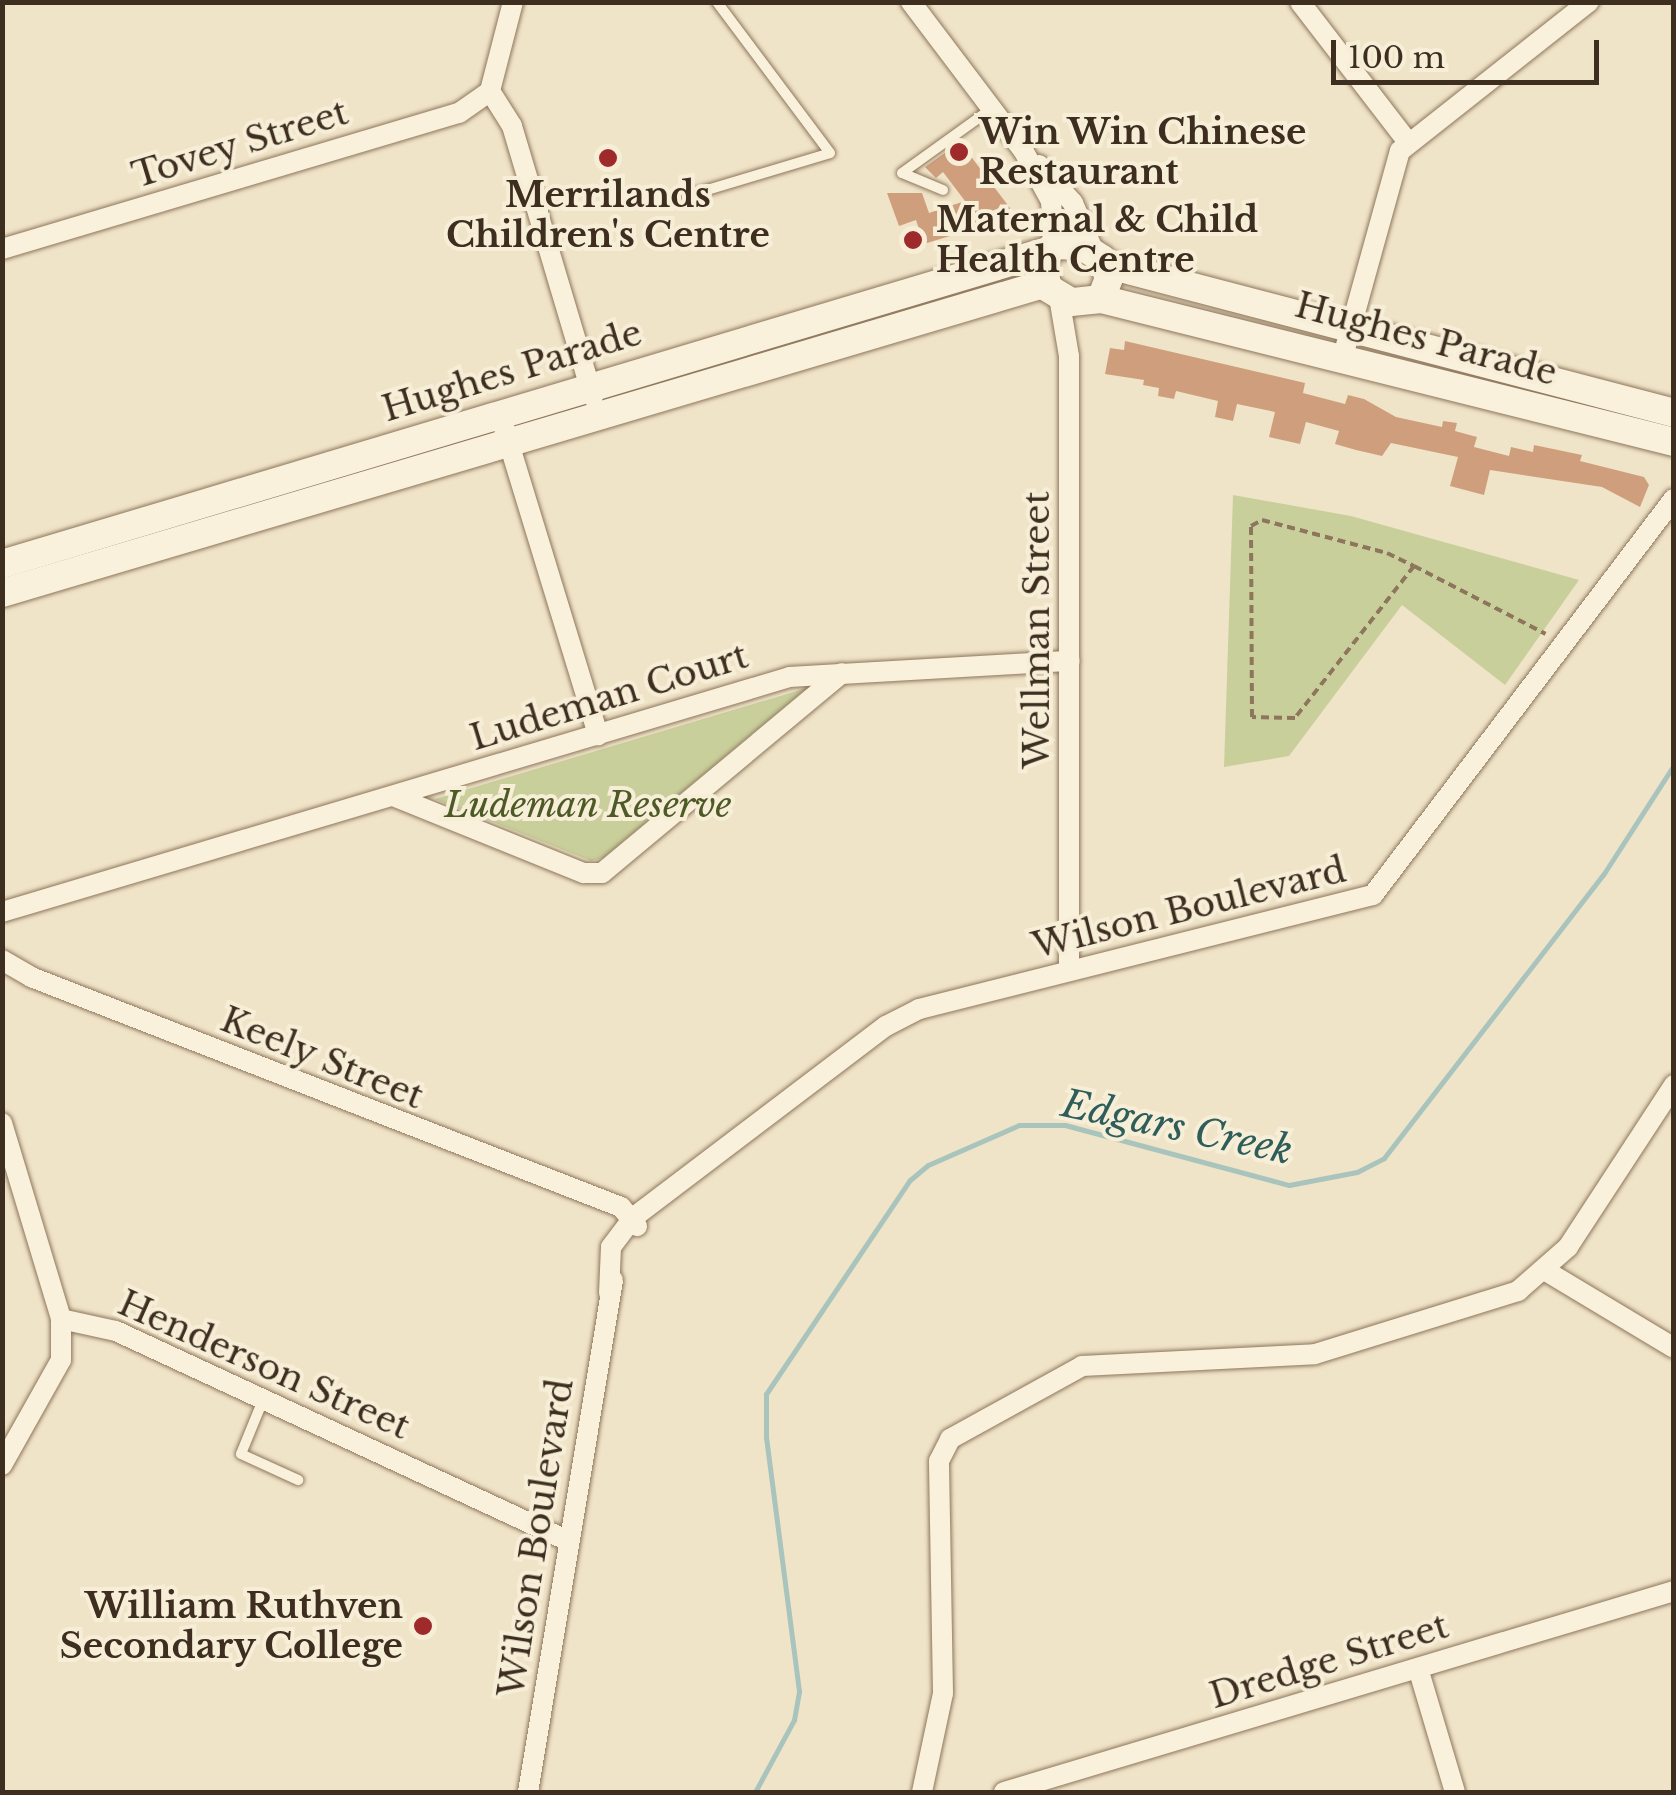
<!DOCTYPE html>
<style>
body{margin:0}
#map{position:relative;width:1676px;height:1795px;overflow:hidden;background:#f0e4c8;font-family:"Libre Baskerville",serif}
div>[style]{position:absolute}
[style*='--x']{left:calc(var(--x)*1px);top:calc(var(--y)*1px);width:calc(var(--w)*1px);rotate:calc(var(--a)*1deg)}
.green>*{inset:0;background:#c9cf9b}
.stream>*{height:5px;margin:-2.5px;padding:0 2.5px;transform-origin:2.5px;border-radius:2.5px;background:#a9c4bc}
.building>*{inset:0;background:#cf9f7d}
.path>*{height:4px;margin-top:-2px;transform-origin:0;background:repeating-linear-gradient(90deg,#8d765c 0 8px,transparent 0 13px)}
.roads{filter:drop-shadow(0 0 2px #8d765c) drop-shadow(0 0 2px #8d765c)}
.lane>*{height:10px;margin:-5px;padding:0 5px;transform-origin:5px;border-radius:5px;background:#faf1dc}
.street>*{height:20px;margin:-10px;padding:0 10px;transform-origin:10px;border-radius:10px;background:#faf1dc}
.secondary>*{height:28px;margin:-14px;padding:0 14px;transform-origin:14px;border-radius:14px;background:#faf1dc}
.dots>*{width:28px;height:28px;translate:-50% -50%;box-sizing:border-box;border:5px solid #f7eed8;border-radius:50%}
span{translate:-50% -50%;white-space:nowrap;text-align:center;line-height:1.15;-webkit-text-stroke:8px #f7eed8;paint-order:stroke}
.poi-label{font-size:35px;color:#3d2e20;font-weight:700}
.left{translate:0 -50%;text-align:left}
.right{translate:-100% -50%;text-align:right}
.street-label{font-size:35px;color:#3d2e20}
.park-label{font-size:35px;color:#4d5a26;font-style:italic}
.water-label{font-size:38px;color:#2f5d5a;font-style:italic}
.frame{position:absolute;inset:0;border:5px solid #3d2e20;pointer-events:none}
.scale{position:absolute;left:1331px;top:40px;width:268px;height:45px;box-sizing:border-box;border:5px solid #3d2e20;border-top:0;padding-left:12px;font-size:30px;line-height:35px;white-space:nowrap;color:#3d2e20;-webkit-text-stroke:8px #f7eed8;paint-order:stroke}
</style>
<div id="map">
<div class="green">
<i style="clip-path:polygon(1233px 495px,1351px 516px,1579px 580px,1505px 685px,1402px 605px,1289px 756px,1224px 767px)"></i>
<i style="clip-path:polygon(807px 688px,603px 858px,591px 861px,435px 799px)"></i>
</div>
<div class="stream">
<i style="--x:755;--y:1792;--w:82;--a:-61.6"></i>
<i style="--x:794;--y:1720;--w:29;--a:-80"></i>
<i style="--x:799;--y:1691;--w:255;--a:-97.4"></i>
<i style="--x:766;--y:1438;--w:44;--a:-90"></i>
<i style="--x:766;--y:1394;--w:258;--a:-56.1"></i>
<i style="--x:910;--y:1180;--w:23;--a:-40"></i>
<i style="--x:928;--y:1165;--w:99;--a:-23.7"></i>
<i style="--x:1019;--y:1125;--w:46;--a:0"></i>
<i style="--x:1065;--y:1125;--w:232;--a:15"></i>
<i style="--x:1289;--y:1185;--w:69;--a:-10.8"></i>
<i style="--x:1357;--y:1172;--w:30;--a:-27"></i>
<i style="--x:1384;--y:1158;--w:358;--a:-52.3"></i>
<i style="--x:1603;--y:875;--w:131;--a:-57.2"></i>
</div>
<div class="building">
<i style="clip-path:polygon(960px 142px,1010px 208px,1008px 218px,924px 244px,916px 220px,899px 226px,887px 193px,922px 193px,929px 213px,965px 201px,943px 172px,936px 178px,925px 167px)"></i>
<i style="clip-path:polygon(1125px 341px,1305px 383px,1303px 393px,1345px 404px,1348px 395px,1364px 399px,1396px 417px,1442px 427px,1443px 421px,1457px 423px,1455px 431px,1477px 437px,1474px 447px,1509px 456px,1511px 447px,1533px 452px,1534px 445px,1582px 455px,1580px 461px,1644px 477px,1649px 485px,1640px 507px,1602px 487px,1490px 470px,1484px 495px,1450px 486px,1458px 457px,1391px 443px,1382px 456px,1356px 450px,1335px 444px,1339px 431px,1306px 422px,1300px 444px,1269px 437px,1275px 412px,1237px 404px,1233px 421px,1215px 417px,1218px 401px,1176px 391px,1174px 399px,1158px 396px,1159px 388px,1143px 385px,1144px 380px,1105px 374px,1110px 348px,1124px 350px)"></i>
</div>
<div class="path">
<i style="--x:1009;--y:222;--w:13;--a:-9"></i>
<i style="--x:1414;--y:566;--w:193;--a:128.1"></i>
<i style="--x:1295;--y:718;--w:43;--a:-178.7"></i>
<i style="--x:1252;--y:717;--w:191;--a:-90.3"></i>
<i style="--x:1251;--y:526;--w:13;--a:-29"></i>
<i style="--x:1262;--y:520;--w:129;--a:14.8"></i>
<i style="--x:1387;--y:553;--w:30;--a:26"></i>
<i style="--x:1414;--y:566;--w:148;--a:27.3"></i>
</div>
<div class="roads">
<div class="lane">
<i style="--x:943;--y:190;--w:44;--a:-157.5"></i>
<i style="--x:902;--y:173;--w:110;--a:-35.7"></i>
<i style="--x:687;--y:196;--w:149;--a:-16.7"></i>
<i style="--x:830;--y:153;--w:189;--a:-126.8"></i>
<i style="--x:263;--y:1400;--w:58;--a:112.2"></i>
<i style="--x:241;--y:1454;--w:63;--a:24.5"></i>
</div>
<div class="street">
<i style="--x:513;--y:2;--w:92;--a:104.5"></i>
<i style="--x:490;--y:91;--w:41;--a:57.8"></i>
<i style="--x:512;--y:126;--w:283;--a:73.4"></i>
<i style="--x:911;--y:2;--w:186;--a:52.9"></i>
<i style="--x:1023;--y:150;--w:58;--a:61.2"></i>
<i style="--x:1051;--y:201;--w:44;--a:86.1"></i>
<i style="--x:1300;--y:2;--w:177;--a:52.4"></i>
<i style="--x:1039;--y:165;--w:51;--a:48.2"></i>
<i style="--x:1073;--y:203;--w:56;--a:66.7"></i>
<i style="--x:2;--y:249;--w:477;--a:-16.6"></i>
<i style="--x:459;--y:113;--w:38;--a:-35"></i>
<i style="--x:1059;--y:297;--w:60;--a:80.4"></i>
<i style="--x:1069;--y:356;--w:615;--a:90"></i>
<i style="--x:1343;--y:356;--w:213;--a:-74.5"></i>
<i style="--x:1400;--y:151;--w:241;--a:-38.3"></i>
<i style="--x:500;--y:414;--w:336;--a:73"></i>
<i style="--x:393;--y:796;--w:206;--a:22"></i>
<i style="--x:584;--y:873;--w:18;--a:0"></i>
<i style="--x:602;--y:873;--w:312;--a:-39.8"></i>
<i style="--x:2;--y:912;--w:822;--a:-16.61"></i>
<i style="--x:790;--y:677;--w:280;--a:-3.3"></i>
<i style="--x:2;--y:960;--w:34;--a:30"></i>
<i style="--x:31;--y:977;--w:633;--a:21.3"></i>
<i style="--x:621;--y:1207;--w:25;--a:50"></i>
<i style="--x:2;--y:1123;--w:205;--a:73.2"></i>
<i style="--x:61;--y:1319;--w:56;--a:12.3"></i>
<i style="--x:116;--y:1331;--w:498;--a:24.9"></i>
<i style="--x:1546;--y:1271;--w:149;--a:31"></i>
<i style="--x:609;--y:1293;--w:46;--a:-87.5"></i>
<i style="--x:611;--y:1247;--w:38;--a:-53"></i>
<i style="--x:634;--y:1217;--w:316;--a:-37.2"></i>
<i style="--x:886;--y:1026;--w:37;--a:-27"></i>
<i style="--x:919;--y:1009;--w:468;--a:-14.1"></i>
<i style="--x:1373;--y:895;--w:497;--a:-52.8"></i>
<i style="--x:2;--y:1465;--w:120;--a:-60.7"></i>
<i style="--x:61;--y:1360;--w:41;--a:-90"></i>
<i style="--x:1418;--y:1668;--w:129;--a:73.4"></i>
<i style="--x:528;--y:1792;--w:519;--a:-80.57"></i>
<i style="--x:922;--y:1792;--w:101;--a:-78"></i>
<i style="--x:943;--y:1693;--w:232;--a:-91"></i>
<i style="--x:939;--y:1461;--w:25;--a:-63"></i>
<i style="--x:950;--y:1439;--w:151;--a:-28.9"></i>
<i style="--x:1082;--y:1366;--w:233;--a:-2.9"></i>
<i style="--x:1315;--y:1354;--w:213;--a:-17.2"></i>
<i style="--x:1518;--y:1291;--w:67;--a:-41.3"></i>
<i style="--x:1568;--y:1247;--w:194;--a:-56.8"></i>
<i style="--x:1004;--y:1792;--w:700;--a:-16.7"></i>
</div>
<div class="secondary">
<i style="--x:1054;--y:245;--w:28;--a:2"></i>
<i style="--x:1082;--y:246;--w:24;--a:33"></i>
<i style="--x:1102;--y:259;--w:20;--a:70"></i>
<i style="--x:1109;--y:278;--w:22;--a:111"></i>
<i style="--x:1101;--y:299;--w:30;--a:174"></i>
<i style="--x:1071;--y:302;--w:27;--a:-149"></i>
<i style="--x:1048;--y:288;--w:27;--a:-103"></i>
<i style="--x:1042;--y:262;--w:21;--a:-55"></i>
<i style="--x:1105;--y:264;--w:588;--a:14.67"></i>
<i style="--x:1101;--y:299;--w:591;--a:14.01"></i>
<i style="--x:2;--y:564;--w:1088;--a:-16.67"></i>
<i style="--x:2;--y:593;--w:1087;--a:-16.52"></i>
</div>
</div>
<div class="dots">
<i style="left:959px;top:152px;background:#9e2a2b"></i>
<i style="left:608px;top:158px;background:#9e2a2b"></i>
<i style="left:913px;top:240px;background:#9e2a2b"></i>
<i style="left:423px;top:1626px;background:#9e2a2b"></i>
</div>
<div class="poi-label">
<span class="left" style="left:979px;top:152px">Win Win Chinese<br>Restaurant</span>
<span style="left:608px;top:215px">Merrilands<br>Children's Centre</span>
<span class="left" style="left:936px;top:240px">Maternal &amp; Child<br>Health Centre</span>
<span class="right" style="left:403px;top:1626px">William Ruthven<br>Secondary College</span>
</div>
<div class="street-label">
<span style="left:240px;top:144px;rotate:-17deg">Tovey Street</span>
<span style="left:1426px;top:339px;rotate:15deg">Hughes Parade</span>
<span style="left:512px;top:371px;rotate:-17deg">Hughes Parade</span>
<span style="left:1037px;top:630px;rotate:-90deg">Wellman Street</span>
<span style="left:609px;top:697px;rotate:-17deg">Ludeman Court</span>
<span style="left:1189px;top:908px;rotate:-14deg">Wilson Boulevard</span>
<span style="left:322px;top:1058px;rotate:22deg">Keely Street</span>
<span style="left:264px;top:1365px;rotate:24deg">Henderson Street</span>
<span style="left:536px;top:1538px;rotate:-81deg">Wilson Boulevard</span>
<span style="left:1329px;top:1661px;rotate:-17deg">Dredge Street</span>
</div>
<div class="park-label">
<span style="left:588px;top:805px">Ludeman Reserve</span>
</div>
<div class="water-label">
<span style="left:1177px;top:1127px;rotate:12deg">Edgars Creek</span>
</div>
<div class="frame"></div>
<div class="scale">100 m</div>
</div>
